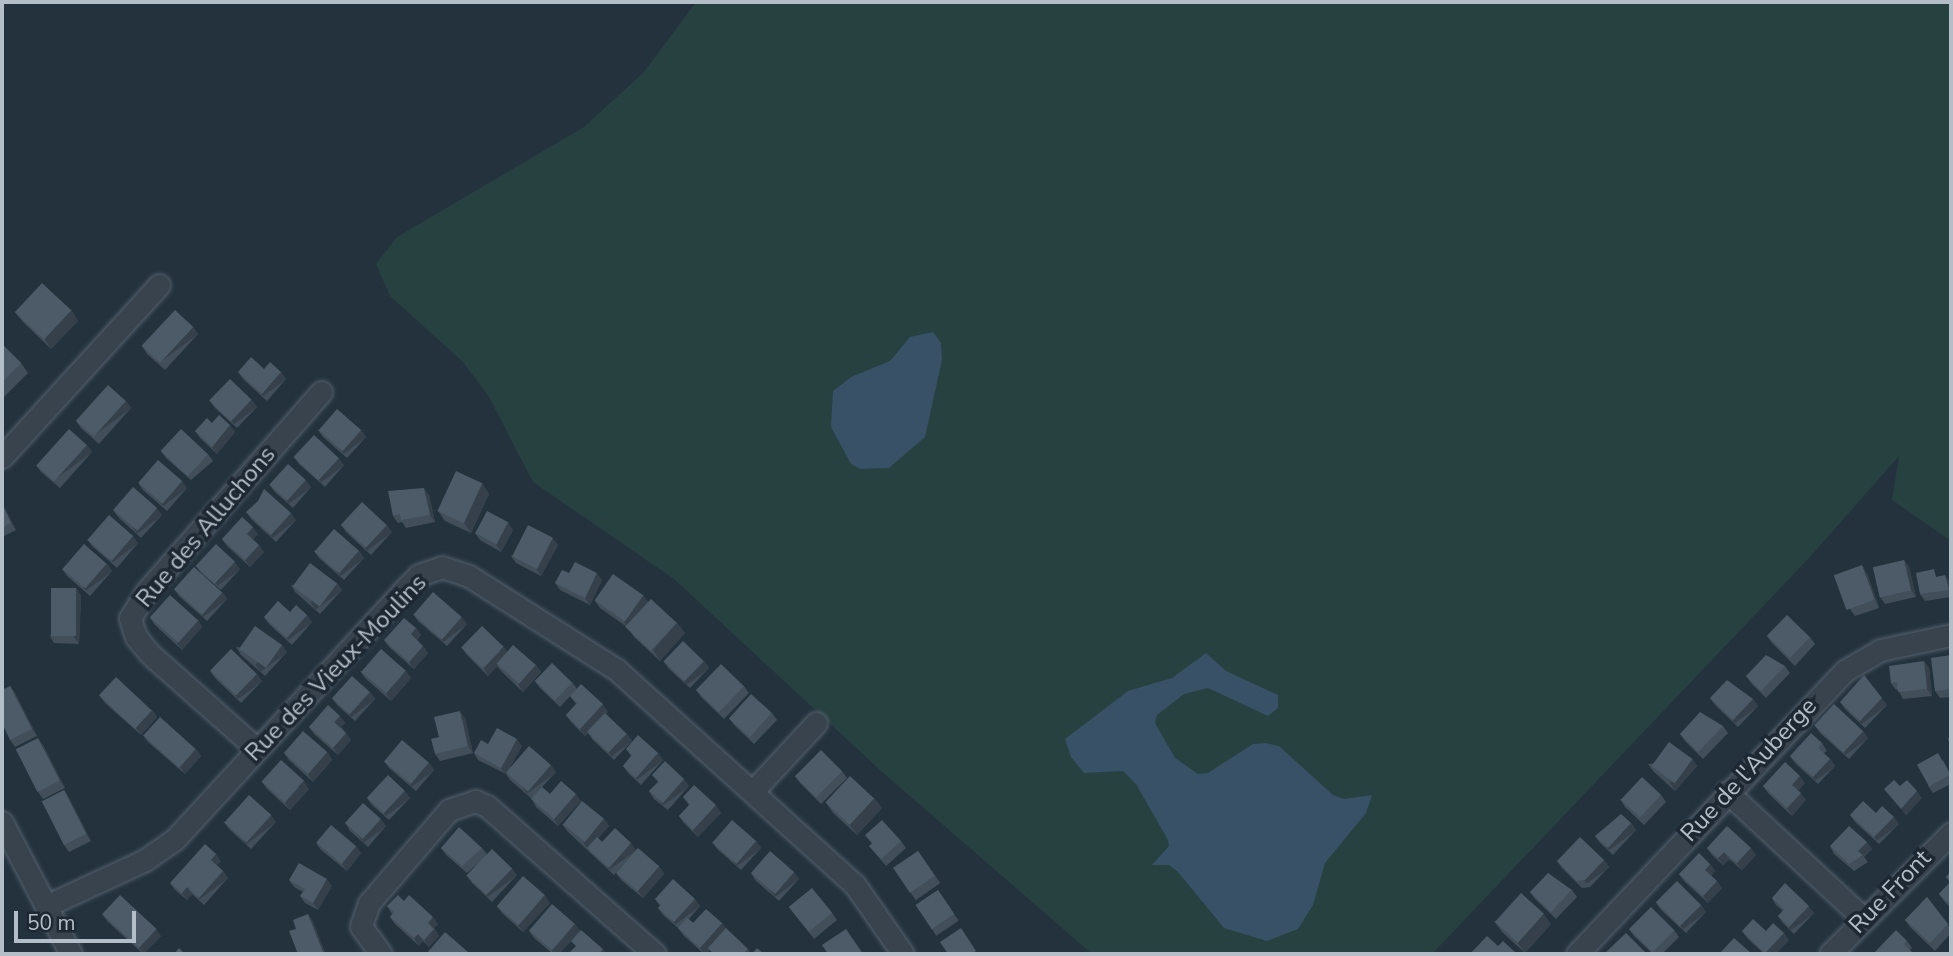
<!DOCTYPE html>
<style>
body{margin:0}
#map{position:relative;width:1953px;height:956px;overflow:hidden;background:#24323e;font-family:"Nunito Sans",sans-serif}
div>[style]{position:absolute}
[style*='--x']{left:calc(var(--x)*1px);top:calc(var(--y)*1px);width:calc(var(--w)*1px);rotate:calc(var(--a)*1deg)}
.green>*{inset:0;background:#274040}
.water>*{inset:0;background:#395166}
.roads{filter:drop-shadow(0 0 2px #56616c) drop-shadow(0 0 2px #56616c)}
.minor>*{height:21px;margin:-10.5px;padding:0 10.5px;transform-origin:10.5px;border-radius:10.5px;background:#38434e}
.wall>*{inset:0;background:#424e5a;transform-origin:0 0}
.shaded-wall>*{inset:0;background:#36404a;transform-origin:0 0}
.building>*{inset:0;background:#4d5b69;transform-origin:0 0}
span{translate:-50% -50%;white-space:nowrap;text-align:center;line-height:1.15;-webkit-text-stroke:7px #1d2833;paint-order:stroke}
.street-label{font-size:24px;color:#b4bec9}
.frame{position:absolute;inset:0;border:4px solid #b4bec9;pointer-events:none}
.scale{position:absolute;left:14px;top:911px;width:122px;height:32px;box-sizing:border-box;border:4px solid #b4bec9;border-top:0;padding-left:9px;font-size:21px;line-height:24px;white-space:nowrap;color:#b4bec9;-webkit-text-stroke:5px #1d2833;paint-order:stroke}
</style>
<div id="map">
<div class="green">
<i style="clip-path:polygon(696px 2px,1951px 2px,1951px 541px,1892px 500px,1899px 456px,1810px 557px,1432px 954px,1092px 954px,881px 771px,674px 579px,533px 482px,489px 397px,463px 362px,390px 296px,376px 264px,397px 237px,584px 127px,644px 72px)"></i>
</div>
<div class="water">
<i style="clip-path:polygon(933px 332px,941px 343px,942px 360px,925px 437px,889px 468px,860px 469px,851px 464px,831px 427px,833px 391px,851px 377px,890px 361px,910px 337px)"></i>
<i style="clip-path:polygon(1206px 653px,1226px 671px,1278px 695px,1278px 708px,1268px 716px,1208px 688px,1184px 694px,1157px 715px,1155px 723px,1175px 758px,1198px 774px,1208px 773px,1253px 744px,1266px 743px,1279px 746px,1333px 795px,1344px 799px,1372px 795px,1366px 813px,1325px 863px,1313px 905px,1298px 929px,1267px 941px,1224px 928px,1178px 872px,1169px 865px,1152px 865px,1169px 846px,1168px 840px,1136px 784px,1123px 771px,1084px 773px,1071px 757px,1065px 739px,1128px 691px,1172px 678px)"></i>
</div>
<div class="roads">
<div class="minor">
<i style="--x:2;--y:457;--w:233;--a:-47.6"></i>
<i style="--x:257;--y:749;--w:144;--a:-138.4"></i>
<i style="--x:149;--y:653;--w:21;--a:-129"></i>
<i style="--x:136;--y:637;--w:20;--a:-108"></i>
<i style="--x:130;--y:618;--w:31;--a:-58"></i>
<i style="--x:146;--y:592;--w:266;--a:-48.8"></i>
<i style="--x:753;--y:791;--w:93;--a:-47.2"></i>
<i style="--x:1727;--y:792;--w:185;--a:42.8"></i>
<i style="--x:2;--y:822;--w:149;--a:62.4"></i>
<i style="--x:48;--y:905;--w:107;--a:-24.9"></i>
<i style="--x:145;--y:860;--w:37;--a:-35"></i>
<i style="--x:175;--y:839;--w:344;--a:-47.4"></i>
<i style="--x:408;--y:586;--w:16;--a:-45"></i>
<i style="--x:419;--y:575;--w:24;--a:-19"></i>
<i style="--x:442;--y:567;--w:28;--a:18"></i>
<i style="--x:469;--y:576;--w:175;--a:32.4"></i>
<i style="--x:617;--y:670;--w:321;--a:42.1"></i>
<i style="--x:855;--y:885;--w:84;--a:55.2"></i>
<i style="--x:381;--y:954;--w:34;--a:-126"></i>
<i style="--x:361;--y:926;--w:24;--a:-71"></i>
<i style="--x:369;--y:903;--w:123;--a:-49.3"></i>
<i style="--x:449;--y:810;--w:28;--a:-19"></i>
<i style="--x:475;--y:801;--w:13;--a:23"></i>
<i style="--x:487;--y:806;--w:224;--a:41.4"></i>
<i style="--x:1577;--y:954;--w:391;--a:-46.6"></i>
<i style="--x:1846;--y:670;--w:39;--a:-30"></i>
<i style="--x:1880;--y:650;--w:73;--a:-11.9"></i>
<i style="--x:1830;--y:954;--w:171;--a:-45"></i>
</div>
</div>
<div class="wall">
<i style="clip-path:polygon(71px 310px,78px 321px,51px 349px,23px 322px,15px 312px)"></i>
<i style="clip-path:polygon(193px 327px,198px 334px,165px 370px,147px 354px,142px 346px)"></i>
<i style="clip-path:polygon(2px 344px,21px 363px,28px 373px,2px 399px)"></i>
<i style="clip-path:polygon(264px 369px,281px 372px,286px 379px,267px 401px,243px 379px,238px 372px)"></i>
<i style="clip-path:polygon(126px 401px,131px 408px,99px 444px,81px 428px,76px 421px)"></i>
<i style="clip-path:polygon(210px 401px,257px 407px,237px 428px,215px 408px)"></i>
<i style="clip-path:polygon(212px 423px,230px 425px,235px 432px,217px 454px,200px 438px,195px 431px)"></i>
<i style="clip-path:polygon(318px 430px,361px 430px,366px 437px,347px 458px,323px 437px)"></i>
<i style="clip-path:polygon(87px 445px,92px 452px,60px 488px,41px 472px,36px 465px)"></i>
<i style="clip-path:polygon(161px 451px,208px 454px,213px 461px,191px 480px,166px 458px)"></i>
<i style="clip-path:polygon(294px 457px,344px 465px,325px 487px,299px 464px)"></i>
<i style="clip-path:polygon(138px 483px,187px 488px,167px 511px,143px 490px)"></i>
<i style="clip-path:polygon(482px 483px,489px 494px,471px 533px,445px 521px,438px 511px)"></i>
<i style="clip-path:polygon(269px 484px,311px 487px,293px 508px,274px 491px)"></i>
<i style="clip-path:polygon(429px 495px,435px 522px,406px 528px,402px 522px,398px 523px,393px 516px)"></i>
<i style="clip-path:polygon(2px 503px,16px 530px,2px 537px)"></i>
<i style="clip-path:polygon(113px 510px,162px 515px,141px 538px,118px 517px)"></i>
<i style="clip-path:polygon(246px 512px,296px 520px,276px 542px,251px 519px)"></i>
<i style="clip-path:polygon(341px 525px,392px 532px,371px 555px,346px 532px)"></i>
<i style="clip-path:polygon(513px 530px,501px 552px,480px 540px,475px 533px)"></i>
<i style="clip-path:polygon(258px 534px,253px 539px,264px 552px,250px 567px,227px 546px,222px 539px)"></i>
<i style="clip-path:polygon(87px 539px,138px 543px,117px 568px,92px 546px)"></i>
<i style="clip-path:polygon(558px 545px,541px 576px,516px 563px,511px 556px)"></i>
<i style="clip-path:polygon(314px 551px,359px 551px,364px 558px,344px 580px,319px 558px)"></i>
<i style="clip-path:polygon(1904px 560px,1909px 567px,1916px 597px,1885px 604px,1880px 597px)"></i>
<i style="clip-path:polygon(107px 564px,112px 571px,90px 596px,67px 576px,62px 569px)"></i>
<i style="clip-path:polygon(196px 566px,240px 569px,221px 590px,201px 573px)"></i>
<i style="clip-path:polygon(569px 573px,602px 580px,590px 605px,560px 590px,555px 583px)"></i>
<i style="clip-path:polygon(1867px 573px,1879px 608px,1855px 616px,1850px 609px)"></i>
<i style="clip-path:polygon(1939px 576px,1950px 582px,1951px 597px,1925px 601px,1920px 594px)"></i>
<i style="clip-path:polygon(291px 585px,342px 590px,320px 614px,295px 592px)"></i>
<i style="clip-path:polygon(76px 588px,81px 596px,79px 644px,54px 643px,50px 636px)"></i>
<i style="clip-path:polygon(174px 589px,222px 592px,227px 599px,207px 621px,179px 596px)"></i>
<i style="clip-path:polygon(643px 595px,648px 602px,677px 623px,685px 633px,660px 661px,634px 637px,627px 627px,600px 608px,595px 601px)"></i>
<i style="clip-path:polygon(290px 612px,312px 622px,292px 645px,269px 624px,264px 617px)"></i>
<i style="clip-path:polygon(413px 614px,467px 624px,447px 646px,418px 621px)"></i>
<i style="clip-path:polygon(150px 618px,198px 620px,202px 627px,182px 650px,155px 625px)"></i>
<i style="clip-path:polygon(416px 628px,421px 635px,417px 640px,428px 653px,414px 669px,389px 647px,384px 640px)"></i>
<i style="clip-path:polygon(1767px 636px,1810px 637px,1815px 644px,1795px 666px,1772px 643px)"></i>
<i style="clip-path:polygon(236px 647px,287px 652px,265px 676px,241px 655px)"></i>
<i style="clip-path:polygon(462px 648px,507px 651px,536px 665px,541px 672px,523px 692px,501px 671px,497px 666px,488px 676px,467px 655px)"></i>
<i style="clip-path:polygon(1951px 655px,1951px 697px,1940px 698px,1935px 691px)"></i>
<i style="clip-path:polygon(704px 661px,709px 668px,690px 688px,669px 669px,664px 662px)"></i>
<i style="clip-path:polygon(1924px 661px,1929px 668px,1932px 696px,1903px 699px,1898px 690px,1896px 690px,1891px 683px)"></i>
<i style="clip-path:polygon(1785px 666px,1790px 673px,1766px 698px,1751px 683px,1746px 676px)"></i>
<i style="clip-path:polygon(210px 671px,262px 681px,241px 703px,215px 678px)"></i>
<i style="clip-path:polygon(360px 671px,411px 678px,391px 701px,365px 678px)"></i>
<i style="clip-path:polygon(535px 681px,572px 682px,577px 689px,560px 707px,540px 688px)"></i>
<i style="clip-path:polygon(10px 686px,15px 693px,37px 736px,15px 747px,10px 740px)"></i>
<i style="clip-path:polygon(744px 686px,749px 693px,724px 719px,701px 697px,696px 690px)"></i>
<i style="clip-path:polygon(370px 692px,375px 699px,355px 721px,337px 705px,332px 698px)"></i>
<i style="clip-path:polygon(100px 696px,152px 710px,157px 717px,141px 735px,105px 703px)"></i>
<i style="clip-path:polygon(570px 696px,608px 712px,605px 714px,627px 734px,632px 741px,614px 760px,592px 739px,588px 733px,585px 736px,571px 722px,566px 715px,576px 704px)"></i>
<i style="clip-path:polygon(1710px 698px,1753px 699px,1758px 706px,1738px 727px,1715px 705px)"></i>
<i style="clip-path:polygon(1840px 702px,1887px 705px,1865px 728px,1845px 709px)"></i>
<i style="clip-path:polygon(772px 713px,777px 720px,754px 744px,734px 725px,729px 718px)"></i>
<i style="clip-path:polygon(340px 716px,345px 723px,341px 727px,351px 740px,338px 755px,314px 734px,309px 727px)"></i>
<i style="clip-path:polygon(465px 718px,473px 753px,440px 761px,435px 754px,439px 737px)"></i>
<i style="clip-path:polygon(1723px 726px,1728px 733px,1703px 759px,1685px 741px,1680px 734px)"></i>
<i style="clip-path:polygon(1815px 726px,1863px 731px,1868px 738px,1849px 759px,1820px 733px)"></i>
<i style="clip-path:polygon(143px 735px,196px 749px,201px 756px,185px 774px,148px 742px)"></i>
<i style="clip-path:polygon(1822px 743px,1827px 751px,1824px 753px,1830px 759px,1835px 766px,1818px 784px,1795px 763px,1790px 756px)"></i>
<i style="clip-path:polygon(488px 744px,522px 746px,510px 767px,556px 772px,542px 787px,550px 794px,581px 801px,558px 826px,536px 807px,532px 799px,510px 780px,506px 774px,478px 760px,474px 753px)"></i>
<i style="clip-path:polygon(43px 745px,65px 788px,43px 799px,38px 792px)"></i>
<i style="clip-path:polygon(626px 749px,658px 753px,663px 760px,641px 785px,628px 773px,623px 766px,631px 756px)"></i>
<i style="clip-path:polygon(327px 752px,332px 760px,313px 782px,289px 760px,284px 753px)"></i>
<i style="clip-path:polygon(1692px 759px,1697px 766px,1675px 791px,1653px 771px,1648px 764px)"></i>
<i style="clip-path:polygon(1943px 760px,1951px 775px,1951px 784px,1933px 793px,1928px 786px)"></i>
<i style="clip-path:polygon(384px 761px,429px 763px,434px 770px,416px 791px,389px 768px)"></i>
<i style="clip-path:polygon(842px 771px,847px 778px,821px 804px,800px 783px,795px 776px)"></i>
<i style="clip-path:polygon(652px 775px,684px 779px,689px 786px,668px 810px,654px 799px,649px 791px,658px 782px)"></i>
<i style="clip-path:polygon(262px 782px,309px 789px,290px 810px,267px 789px)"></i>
<i style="clip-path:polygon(1805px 783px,1798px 791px,1806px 800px,1792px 816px,1768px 793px,1763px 786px)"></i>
<i style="clip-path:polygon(64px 790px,69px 798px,91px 841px,69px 852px,64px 845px)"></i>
<i style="clip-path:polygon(1661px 795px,1666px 802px,1644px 825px,1625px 807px,1620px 799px)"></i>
<i style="clip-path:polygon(683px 797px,721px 813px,698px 837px,684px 823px,679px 816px,689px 805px)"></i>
<i style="clip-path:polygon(367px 798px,410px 798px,389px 820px,372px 805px)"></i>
<i style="clip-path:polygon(874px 798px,882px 808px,857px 835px,833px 813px,826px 803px)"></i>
<i style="clip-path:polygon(1876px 813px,1899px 824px,1879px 844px,1855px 822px,1850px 815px)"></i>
<i style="clip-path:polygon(604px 819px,609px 826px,598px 838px,602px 842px,636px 850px,659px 866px,664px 874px,643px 898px,621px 880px,616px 873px,630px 857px,614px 875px,567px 831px,562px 824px)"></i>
<i style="clip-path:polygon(224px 822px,276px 822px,251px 849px,229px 829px)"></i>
<i style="clip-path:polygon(1631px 823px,1636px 830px,1613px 855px,1600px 843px,1595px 836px)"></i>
<i style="clip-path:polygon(346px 824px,386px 826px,368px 847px,350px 831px)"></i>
<i style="clip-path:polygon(865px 835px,901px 841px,906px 848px,886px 866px,869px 846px,872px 844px)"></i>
<i style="clip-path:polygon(756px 841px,761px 848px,741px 870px,717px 849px,712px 842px)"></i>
<i style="clip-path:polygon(316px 843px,361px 853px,347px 871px,321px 850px)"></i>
<i style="clip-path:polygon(1830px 846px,1872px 849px,1864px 857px,1868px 862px,1854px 871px,1834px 854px)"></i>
<i style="clip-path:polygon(441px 848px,482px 848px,487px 854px,517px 875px,492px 902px,472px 883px,467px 876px,482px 860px,467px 873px,446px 855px)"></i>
<i style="clip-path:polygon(1707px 848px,1756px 855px,1742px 870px,1729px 859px,1723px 865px,1712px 855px)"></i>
<i style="left:918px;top:851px;width:39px;height:30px;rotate:55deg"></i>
<i style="clip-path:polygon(1604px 860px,1609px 867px,1590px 887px,1582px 888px,1562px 868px,1557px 861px)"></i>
<i style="clip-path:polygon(221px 861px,217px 865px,223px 871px,228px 878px,204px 905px,192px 894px,187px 900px,175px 890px,170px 883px)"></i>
<i style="clip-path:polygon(1710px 864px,1715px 871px,1711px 876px,1722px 888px,1708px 903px,1684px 881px,1679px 874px)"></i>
<i style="clip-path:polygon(1951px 871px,1951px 908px,1944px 901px,1939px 894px,1950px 882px,1946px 877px)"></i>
<i style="clip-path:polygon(751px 873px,799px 879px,779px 901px,755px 880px)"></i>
<i style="clip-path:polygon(289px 880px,332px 886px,318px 910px,305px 903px,300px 896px,303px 892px,294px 887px)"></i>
<i style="left:938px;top:890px;width:37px;height:27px;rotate:56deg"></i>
<i style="clip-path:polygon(1572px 890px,1577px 897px,1556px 919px,1535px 899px,1530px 892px)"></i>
<i style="clip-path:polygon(1927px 897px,1951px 929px,1951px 933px,1935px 951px,1910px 927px,1905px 920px)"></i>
<i style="clip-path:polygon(1772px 898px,1814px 913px,1794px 934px,1783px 923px,1778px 916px,1783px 911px,1776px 905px)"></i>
<i style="clip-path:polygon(655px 899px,700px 906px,689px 919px,693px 923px,722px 923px,726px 929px,752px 954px,764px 954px,713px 954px,710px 950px,706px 954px,704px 954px,683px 935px,678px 928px,663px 915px,658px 908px,660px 906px)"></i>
<i style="clip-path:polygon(404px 901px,438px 924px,434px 928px,439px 936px,429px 947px,423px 941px,419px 946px,395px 924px,390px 917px,392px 914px,387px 906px)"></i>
<i style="clip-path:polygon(550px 903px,523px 932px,502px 913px,497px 906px)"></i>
<i style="clip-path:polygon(1656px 903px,1706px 912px,1686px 933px,1661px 910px)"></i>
<i style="clip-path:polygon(789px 907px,832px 913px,837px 920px,814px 939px)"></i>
<i style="clip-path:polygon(102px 914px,161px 936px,143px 954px,107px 921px)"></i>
<i style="clip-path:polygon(1494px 921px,1551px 924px,1525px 953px,1502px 932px)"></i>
<i style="clip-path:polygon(575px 924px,580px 931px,559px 954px,553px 954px,534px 938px,529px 931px)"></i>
<i style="clip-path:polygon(1629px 929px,1674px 930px,1679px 937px,1662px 954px,1653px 954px,1634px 936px)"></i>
<i style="clip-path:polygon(1742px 931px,1766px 931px,1789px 940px,1775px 954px,1764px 954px,1747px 938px)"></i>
<i style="clip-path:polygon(1907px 941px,1912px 948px,1910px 950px,1875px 954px)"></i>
</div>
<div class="shaded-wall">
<i style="clip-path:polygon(71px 310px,78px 321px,51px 349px,44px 338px)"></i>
<i style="left:193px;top:327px;width:9px;height:49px;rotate:54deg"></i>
<i style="left:281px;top:372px;width:9px;height:29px;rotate:54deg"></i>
<i style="left:252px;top:400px;width:9px;height:29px;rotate:54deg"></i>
<i style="left:126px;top:401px;width:9px;height:48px;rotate:54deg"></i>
<i style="clip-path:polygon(230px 425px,235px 432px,217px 454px,212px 447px)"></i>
<i style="left:361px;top:430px;width:9px;height:28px;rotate:54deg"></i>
<i style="left:87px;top:445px;width:9px;height:48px;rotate:54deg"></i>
<i style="left:339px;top:458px;width:9px;height:29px;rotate:54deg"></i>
<i style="left:306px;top:480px;width:9px;height:28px;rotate:54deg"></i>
<i style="left:182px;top:481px;width:9px;height:30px;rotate:54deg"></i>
<i style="clip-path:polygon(482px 483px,489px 494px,471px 533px,464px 523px)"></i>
<i style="clip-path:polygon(424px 488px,429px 495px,435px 522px,430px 515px)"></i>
<i style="clip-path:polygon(2px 503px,5px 508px,16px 530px,11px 523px)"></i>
<i style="left:157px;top:508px;width:9px;height:31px;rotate:54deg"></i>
<i style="left:291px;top:513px;width:9px;height:30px;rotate:54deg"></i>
<i style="clip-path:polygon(508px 522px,513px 530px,501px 552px,496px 545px)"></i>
<i style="left:387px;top:525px;width:9px;height:31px;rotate:54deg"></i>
<i style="clip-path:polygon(253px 527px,258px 534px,252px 541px,247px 534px)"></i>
<i style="left:133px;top:536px;width:9px;height:33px;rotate:54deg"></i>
<i style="clip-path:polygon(553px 538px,558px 545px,541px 576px,536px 569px)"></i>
<i style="clip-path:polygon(259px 545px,264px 552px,250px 567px,245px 560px)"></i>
<i style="left:359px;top:551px;width:9px;height:30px;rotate:54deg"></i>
<i style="clip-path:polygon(1904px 560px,1909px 567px,1916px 597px,1911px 590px)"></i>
<i style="left:235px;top:562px;width:9px;height:28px;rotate:54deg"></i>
<i style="left:107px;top:564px;width:9px;height:33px;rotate:54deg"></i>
<i style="clip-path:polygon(1862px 565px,1867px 573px,1879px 608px,1875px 600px)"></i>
<i style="clip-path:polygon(597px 573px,602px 580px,590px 605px,585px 598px)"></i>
<i style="clip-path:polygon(1945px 575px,1950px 582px,1951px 593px,1949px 590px)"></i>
<i style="left:337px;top:583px;width:9px;height:33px;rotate:54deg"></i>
<i style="clip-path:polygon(76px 588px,81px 596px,79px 644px,74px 637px)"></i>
<i style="left:222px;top:592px;width:9px;height:30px;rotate:54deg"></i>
<i style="clip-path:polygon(643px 595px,648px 602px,629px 629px,624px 622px)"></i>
<i style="left:307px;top:615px;width:9px;height:30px;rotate:54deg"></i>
<i style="left:462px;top:617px;width:9px;height:30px;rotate:54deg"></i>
<i style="clip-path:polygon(198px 620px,202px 627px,182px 650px,177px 643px)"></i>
<i style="clip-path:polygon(677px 623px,685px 633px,660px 661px,653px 650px)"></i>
<i style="clip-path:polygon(416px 628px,421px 635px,416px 641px,411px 634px)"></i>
<i style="left:282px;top:645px;width:9px;height:33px;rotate:54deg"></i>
<i style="clip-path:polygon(423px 646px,428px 653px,414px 669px,409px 662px)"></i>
<i style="clip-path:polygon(504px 647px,509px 654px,488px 676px,484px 668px)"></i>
<i style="left:704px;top:661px;width:9px;height:28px;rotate:54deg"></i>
<i style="clip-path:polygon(1924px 661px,1929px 668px,1932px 696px,1927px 689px)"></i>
<i style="clip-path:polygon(536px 665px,541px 672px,523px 692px,518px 684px)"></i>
<i style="clip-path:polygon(406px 671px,411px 678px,391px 701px,386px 693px)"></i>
<i style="left:257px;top:674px;width:9px;height:30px;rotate:54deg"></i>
<i style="clip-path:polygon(10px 686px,15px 693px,37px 736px,32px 729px)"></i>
<i style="left:370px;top:692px;width:9px;height:30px;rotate:54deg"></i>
<i style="left:1882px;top:698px;width:9px;height:32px;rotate:54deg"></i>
<i style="left:1753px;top:699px;width:9px;height:29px;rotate:54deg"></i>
<i style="clip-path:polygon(603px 704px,608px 712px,585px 736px,580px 729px)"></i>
<i style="clip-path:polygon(152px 710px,157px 717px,141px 735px,136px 728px)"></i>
<i style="clip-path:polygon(460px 711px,465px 718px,473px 753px,468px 746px)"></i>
<i style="clip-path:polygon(340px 716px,345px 723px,339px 729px,334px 722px)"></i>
<i style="left:1863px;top:731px;width:9px;height:28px;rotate:54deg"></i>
<i style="clip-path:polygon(346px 733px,351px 740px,338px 755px,333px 748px)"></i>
<i style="left:627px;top:734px;width:9px;height:26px;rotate:54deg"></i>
<i style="clip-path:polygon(38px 738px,43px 745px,65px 788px,60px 781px)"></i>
<i style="clip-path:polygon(517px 739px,522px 746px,506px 775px,501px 768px)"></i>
<i style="clip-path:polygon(196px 749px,201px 756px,185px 774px,180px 767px)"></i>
<i style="clip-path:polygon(327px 752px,332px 760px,313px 782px,308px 774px)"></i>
<i style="left:658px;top:753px;width:9px;height:33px;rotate:54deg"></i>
<i style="clip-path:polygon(1692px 759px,1697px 766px,1675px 791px,1670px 783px)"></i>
<i style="left:1830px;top:759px;width:9px;height:25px;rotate:54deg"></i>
<i style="left:429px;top:763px;width:9px;height:28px;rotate:54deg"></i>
<i style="left:551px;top:765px;width:9px;height:36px;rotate:54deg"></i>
<i style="clip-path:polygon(1800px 776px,1805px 783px,1797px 792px,1792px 785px)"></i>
<i style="left:684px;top:779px;width:9px;height:32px;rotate:54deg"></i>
<i style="clip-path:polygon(304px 781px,309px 789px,290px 810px,285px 803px)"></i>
<i style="clip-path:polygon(64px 790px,69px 798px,91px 841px,86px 834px)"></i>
<i style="left:405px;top:791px;width:9px;height:30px;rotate:54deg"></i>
<i style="clip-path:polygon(1917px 791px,1922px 798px,1906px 816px,1901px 809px)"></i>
<i style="clip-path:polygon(1801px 793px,1806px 800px,1792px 816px,1787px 808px)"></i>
<i style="clip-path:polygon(576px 794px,581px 801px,558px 826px,554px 819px)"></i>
<i style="clip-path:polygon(874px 798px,882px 808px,857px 835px,850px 825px)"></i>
<i style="clip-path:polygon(716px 805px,721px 813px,698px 837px,693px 830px)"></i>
<i style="left:271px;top:815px;width:9px;height:37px;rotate:54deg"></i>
<i style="left:1894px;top:817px;width:9px;height:28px;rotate:54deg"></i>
<i style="left:381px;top:819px;width:9px;height:28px;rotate:54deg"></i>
<i style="clip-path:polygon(604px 819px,609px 826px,588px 850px,583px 842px)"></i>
<i style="left:1631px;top:823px;width:9px;height:34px;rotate:54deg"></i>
<i style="left:756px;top:841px;width:9px;height:30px;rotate:54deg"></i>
<i style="left:1867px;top:842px;width:9px;height:13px;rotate:54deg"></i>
<i style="left:631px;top:843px;width:9px;height:33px;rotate:54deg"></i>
<i style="clip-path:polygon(356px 846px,361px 853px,347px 871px,342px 864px)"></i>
<i style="clip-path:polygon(1751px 848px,1756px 855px,1742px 870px,1737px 863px)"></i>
<i style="clip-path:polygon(1724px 852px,1729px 859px,1723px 865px,1718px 858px)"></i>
<i style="clip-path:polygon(216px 854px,221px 861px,216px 867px,211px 860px)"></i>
<i style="left:1604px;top:860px;width:9px;height:28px;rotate:54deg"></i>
<i style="clip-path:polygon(1710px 864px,1715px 871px,1710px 877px,1705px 870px)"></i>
<i style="clip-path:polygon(659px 866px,664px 874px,643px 898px,638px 891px)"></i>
<i style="left:512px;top:868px;width:9px;height:37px;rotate:54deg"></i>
<i style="left:223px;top:871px;width:9px;height:36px;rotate:54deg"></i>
<i style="left:794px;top:872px;width:9px;height:30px;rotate:54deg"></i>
<i style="clip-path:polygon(327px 879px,332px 886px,318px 910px,313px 903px)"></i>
<i style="clip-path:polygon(1717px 881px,1722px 888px,1708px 903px,1703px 896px)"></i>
<i style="clip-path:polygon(187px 887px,192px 894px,187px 900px,182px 893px)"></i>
<i style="clip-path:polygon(545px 895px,550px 903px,523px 932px,518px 925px)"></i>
<i style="left:695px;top:899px;width:9px;height:31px;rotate:54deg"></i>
<i style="left:1701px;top:905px;width:9px;height:29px;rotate:54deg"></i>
<i style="left:1809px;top:906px;width:9px;height:29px;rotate:54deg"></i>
<i style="clip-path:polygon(308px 914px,313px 921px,326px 954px,324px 954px)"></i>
<i style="clip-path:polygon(1544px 914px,1551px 924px,1525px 953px,1517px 942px)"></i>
<i style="clip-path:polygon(433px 917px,438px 924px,433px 930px,428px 923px)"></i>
<i style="clip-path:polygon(722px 923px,727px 930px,706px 954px,704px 954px,700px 948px)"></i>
<i style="clip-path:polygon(575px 924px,580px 931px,559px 954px,554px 954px,552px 951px)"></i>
<i style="clip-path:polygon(156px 929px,161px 936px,143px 954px,139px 948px)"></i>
<i style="clip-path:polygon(434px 929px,439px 936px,429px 947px,424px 940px)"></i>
<i style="clip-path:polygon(1784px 933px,1789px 940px,1775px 954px,1766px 954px,1765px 953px)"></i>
<i style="clip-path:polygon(418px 934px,423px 941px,419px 946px,414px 938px)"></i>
<i style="clip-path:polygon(603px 949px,607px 954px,599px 954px)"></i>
<i style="clip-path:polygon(748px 949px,752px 954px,743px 954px)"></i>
</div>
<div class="building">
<i style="left:42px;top:283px;width:40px;height:40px;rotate:43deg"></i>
<i style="left:175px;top:310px;width:25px;height:49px;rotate:43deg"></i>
<i style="clip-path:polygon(2px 344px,21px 363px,2px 382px)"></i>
<i style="clip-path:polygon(251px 357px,264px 369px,270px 362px,281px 372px,262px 394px,238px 372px)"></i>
<i style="left:230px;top:379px;width:30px;height:30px;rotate:44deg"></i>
<i style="left:108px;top:385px;width:24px;height:48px;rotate:42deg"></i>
<i style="left:337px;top:409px;width:32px;height:28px;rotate:41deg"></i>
<i style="clip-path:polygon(219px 415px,230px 425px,212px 447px,195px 431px,207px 418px,212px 423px)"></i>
<i style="left:69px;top:429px;width:24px;height:49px;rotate:42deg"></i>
<i style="left:181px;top:429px;width:37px;height:30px;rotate:43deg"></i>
<i style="left:314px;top:435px;width:34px;height:30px;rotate:43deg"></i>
<i style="left:158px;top:460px;width:32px;height:30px;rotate:41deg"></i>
<i style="left:288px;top:464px;width:24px;height:28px;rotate:42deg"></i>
<i style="left:456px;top:471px;width:29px;height:44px;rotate:25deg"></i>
<i style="left:133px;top:487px;width:32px;height:30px;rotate:41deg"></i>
<i style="clip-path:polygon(424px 488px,430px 515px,401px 520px,400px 514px,393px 516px,388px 491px)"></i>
<i style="clip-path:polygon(264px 489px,291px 513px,271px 535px,246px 512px,258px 501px)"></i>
<i style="left:362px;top:502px;width:34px;height:31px;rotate:43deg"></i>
<i style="clip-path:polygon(2px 504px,11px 523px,2px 528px)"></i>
<i style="left:487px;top:511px;width:24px;height:25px;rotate:28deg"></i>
<i style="left:109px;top:515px;width:32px;height:33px;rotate:41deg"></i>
<i style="clip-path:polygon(242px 517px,253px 527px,247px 534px,259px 545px,245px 560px,222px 539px)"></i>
<i style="left:528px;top:525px;width:28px;height:35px;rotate:27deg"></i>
<i style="left:334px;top:529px;width:33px;height:30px;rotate:41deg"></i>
<i style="left:84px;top:544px;width:30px;height:33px;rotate:41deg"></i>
<i style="left:216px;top:544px;width:26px;height:30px;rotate:43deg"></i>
<i style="left:1904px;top:560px;width:31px;height:32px;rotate:77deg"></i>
<i style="clip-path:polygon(575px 562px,597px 573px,585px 598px,555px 583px,562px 570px,569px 573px)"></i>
<i style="left:310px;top:563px;width:34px;height:29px;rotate:37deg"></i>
<i style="left:1862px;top:565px;width:37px;height:30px;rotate:70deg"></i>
<i style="left:194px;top:567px;width:38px;height:30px;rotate:42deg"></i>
<i style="clip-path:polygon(1934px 569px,1936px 577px,1945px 575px,1949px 590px,1920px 594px,1916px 573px)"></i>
<i style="left:613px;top:574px;width:37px;height:32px;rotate:35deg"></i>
<i style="left:51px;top:588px;width:25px;height:48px"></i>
<i style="left:433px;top:592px;width:38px;height:30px;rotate:41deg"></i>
<i style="left:170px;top:595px;width:38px;height:30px;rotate:42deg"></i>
<i style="left:651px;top:599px;width:35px;height:38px;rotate:43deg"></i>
<i style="clip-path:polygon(278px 601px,290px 612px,296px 605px,307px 615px,287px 638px,264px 617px)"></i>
<i style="left:1787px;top:615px;width:32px;height:29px;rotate:44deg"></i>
<i style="clip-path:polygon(404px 618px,416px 628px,411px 634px,423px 646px,409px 662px,384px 640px)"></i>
<i style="left:255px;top:626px;width:33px;height:28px;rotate:35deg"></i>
<i style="left:482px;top:626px;width:30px;height:30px;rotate:44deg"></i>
<i style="left:683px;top:641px;width:29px;height:28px;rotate:44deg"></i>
<i style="left:513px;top:645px;width:30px;height:25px;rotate:41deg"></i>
<i style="left:231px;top:649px;width:36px;height:30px;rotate:44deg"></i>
<i style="left:381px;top:649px;width:33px;height:30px;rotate:41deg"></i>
<i style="clip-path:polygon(1766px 655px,1785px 666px,1761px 691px,1746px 676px)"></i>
<i style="clip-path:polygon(1951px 655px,1951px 689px,1935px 691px,1931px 658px)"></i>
<i style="clip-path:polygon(1924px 661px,1927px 689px,1898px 692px,1897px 682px,1891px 683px,1889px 666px)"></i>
<i style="left:552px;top:663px;width:28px;height:25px;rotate:44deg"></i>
<i style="left:721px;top:664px;width:32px;height:36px;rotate:44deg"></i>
<i style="clip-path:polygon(1864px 675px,1882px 698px,1860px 721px,1840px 702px)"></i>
<i style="left:352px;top:676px;width:24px;height:30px;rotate:42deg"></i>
<i style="left:116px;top:677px;width:49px;height:25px;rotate:43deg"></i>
<i style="clip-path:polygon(1727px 680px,1753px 699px,1733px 720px,1710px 698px)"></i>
<i style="clip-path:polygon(581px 684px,603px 704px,580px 729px,566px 715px,577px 703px,570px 696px)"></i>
<i style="clip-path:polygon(10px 686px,32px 729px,10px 740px,2px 723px,2px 690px)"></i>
<i style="left:751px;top:694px;width:28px;height:33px;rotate:42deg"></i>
<i style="left:1834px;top:704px;width:40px;height:29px;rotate:43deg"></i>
<i style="clip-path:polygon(328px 705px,340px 716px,334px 722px,346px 733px,333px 748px,309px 727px)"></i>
<i style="clip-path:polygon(460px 711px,468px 746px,435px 754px,431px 739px,439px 737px,434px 717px)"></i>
<i style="clip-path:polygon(1700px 712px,1723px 726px,1698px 752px,1680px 734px)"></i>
<i style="left:605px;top:713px;width:30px;height:26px;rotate:44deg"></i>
<i style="left:160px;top:717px;width:48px;height:25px;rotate:42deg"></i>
<i style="clip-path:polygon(497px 728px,517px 739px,501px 768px,474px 753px,481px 740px,488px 744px)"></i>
<i style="left:303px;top:731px;width:32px;height:29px;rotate:41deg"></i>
<i style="clip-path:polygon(1811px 733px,1822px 743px,1818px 748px,1830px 759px,1813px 777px,1790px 756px)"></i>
<i style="clip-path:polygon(638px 735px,658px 753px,636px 778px,623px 766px,632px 755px,626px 749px)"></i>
<i style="left:38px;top:738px;width:48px;height:25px;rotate:63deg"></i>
<i style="clip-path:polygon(1948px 738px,1951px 738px,1951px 751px)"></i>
<i style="left:402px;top:740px;width:35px;height:28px;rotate:40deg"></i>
<i style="left:1669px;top:742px;width:29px;height:30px;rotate:36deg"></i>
<i style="left:529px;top:746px;width:29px;height:35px;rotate:41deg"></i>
<i style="left:821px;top:750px;width:30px;height:37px;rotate:45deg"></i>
<i style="left:1938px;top:753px;width:25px;height:24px;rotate:61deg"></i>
<i style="left:281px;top:760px;width:31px;height:29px;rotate:42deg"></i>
<i style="clip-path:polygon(665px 761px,684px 779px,663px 803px,649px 791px,659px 781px,652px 775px)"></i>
<i style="clip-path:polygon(1785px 762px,1800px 776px,1792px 785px,1801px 793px,1787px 808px,1763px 786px)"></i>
<i style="left:388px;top:775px;width:23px;height:31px;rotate:43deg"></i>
<i style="left:850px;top:776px;width:33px;height:36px;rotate:43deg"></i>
<i style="left:1642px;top:777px;width:26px;height:31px;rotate:43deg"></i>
<i style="clip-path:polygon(1894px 780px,1900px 786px,1907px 780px,1917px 791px,1901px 809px,1884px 789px)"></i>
<i style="clip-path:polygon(561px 781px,576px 794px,554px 819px,531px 799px,542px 787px,550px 794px)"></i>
<i style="clip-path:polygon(694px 785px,716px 805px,693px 830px,679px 816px,690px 804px,683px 797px)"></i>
<i style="left:64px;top:790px;width:49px;height:25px;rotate:63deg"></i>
<i style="left:249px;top:795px;width:30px;height:37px;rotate:42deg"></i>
<i style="left:582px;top:801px;width:28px;height:30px;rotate:39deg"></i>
<i style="clip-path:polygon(1863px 801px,1876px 813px,1882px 806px,1894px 817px,1874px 837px,1850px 815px)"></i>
<i style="left:363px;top:803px;width:24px;height:27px;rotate:42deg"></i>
<i style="clip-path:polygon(1621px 814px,1631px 823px,1608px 848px,1595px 836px)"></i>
<i style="left:732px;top:820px;width:32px;height:30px;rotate:41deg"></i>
<i style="clip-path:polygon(882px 820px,901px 841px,881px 859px,869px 846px,873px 843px,865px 835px)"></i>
<i style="left:331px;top:825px;width:33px;height:23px;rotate:40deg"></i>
<i style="clip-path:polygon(1727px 826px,1751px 848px,1737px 863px,1724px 852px,1718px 858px,1707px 848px)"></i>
<i style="clip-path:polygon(1849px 826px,1867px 842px,1858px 851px,1863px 855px,1849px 864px,1830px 846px)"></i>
<i style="clip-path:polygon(459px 827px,482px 848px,462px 866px,441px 848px)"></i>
<i style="clip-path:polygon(615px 828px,631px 843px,609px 868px,587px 848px,597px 837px,602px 842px)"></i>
<i style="clip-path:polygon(1580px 837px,1604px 860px,1585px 880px,1577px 881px,1557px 861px)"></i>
<i style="clip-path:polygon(205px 844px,216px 854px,211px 860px,223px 871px,199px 898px,187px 887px,182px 893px,170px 883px)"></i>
<i style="left:638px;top:848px;width:28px;height:33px;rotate:41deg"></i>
<i style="left:492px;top:849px;width:28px;height:37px;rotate:44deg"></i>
<i style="left:770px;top:851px;width:32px;height:29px;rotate:41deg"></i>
<i style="left:918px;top:851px;width:30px;height:30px;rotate:56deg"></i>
<i style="clip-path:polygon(1699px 853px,1710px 864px,1705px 870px,1717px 881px,1703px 896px,1679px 874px)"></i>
<i style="clip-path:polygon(299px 863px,327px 879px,313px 903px,300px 896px,305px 889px,289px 880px)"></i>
<i style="clip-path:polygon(1951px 871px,1951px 905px,1939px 894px,1951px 881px,1946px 877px)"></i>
<i style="clip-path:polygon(1548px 873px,1572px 890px,1551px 912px,1530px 892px)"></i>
<i style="left:523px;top:876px;width:29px;height:40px;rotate:41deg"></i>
<i style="clip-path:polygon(673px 879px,695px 899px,674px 922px,658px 908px,661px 905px,655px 899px)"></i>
<i style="left:1677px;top:881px;width:34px;height:30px;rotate:45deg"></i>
<i style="clip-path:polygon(1785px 883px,1809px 906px,1789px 927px,1778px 916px,1784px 909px,1772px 898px)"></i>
<i style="left:812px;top:888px;width:32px;height:30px;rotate:51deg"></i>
<i style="left:938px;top:890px;width:29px;height:27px;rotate:56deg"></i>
<i style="left:1521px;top:893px;width:31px;height:39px;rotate:42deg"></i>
<i style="left:120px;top:895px;width:50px;height:26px;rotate:43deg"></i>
<i style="clip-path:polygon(398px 895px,404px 901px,409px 895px,433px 917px,428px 923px,434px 929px,424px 940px,418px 934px,414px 938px,390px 917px,394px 912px,387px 906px)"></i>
<i style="clip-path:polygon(1927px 897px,1948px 924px,1930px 943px,1905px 920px)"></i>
<i style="left:552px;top:904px;width:30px;height:35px;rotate:41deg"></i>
<i style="left:1651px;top:907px;width:33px;height:31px;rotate:45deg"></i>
<i style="clip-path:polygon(706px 909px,722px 923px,700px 948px,678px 928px,687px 918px,693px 923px)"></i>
<i style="clip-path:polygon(308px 914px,324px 954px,298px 954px,289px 931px,296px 929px,293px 920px)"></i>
<i style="clip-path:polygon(1753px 919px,1766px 931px,1773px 923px,1784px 933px,1765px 953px,1742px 931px)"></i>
<i style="clip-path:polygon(726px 928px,748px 949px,743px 954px,714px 954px,708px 948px)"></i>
<i style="clip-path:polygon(961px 928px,976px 951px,971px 954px,948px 954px,940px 942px)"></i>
<i style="clip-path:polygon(846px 929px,863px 954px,828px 954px,822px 945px)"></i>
<i style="clip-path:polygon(581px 930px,603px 949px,599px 954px,568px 954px,576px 946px,571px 941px)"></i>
<i style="clip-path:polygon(1896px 930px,1907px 941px,1904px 944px,1914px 954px,1875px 954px,1874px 953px)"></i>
<i style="clip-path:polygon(445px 932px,468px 952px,466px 954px,426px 954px)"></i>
<i style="clip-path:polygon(1626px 933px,1647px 954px,1607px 954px,1605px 953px)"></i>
<i style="clip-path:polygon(1487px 936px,1498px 946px,1503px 941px,1516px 953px,1515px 954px,1470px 954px)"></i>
<i style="clip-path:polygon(1734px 938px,1752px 954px,1719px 954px)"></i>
<i style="clip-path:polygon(179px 948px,185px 954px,174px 954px)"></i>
<i style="clip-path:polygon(757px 948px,764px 954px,752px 954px)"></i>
</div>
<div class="street-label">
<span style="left:206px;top:527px;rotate:-50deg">Rue des Alluchons</span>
<span style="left:336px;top:668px;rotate:-46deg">Rue des Vieux-Moulins</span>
<span style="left:1749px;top:770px;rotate:-47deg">Rue de l'Auberge</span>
<span style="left:1890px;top:892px;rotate:-46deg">Rue Front</span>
</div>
<div class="frame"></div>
<div class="scale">50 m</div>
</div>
